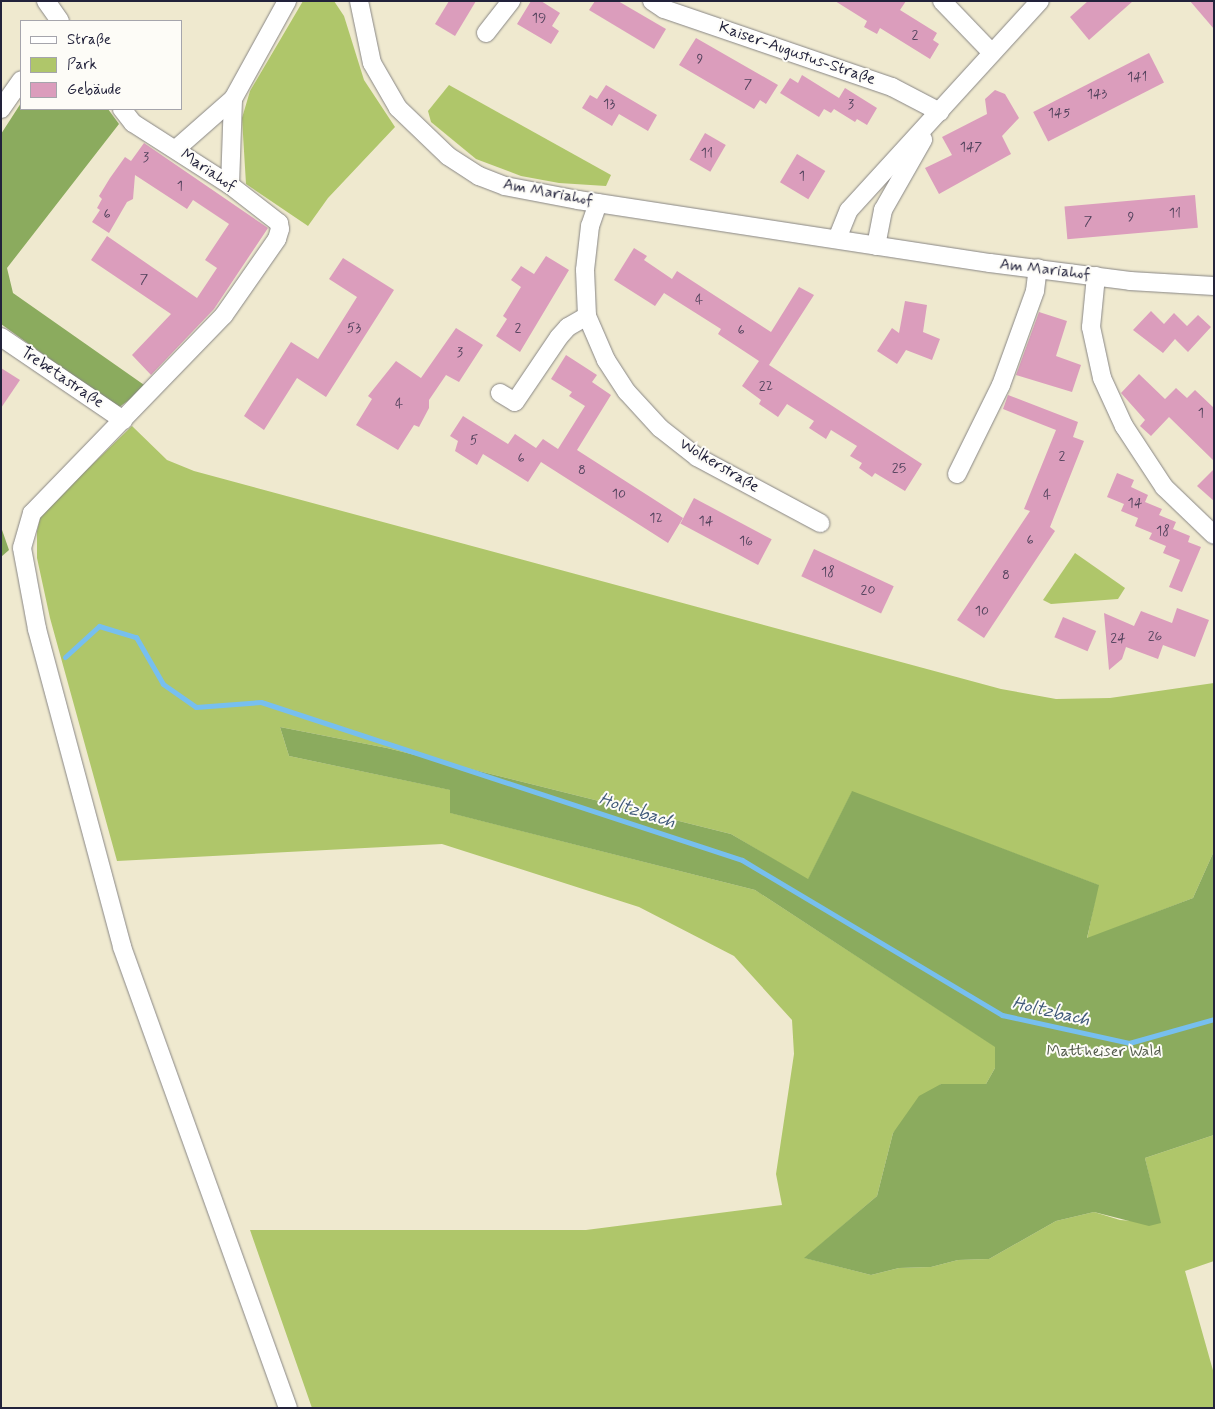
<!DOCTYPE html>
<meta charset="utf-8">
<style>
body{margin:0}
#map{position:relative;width:1215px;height:1409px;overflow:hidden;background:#efe9cf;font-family:Mynerve,sans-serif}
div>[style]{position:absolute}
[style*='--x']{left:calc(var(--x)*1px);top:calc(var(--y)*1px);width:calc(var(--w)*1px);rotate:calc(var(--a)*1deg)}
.green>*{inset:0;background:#afc66a}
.forest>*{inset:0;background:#8bab5e}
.stream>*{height:5px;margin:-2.5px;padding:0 2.5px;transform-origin:2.5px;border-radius:2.5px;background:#77bfef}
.building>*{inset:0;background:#db9dbc;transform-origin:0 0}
.roads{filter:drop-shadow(0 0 1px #888685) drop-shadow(0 0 1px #888685)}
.minor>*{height:18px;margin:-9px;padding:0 9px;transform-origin:9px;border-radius:9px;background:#fff}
span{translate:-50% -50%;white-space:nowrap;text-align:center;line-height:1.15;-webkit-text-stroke:4px #fdfcf7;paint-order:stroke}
.number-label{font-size:14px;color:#50415b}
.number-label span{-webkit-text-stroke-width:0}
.street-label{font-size:16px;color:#22223b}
.park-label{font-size:16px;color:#535b4b}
.water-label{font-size:18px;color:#40597a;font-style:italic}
.frame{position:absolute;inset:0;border:2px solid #22223b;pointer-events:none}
.legend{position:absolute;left:20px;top:20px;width:162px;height:90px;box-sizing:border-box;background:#fdfcf7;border:1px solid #a5a5ac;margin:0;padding:6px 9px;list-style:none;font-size:15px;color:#22223b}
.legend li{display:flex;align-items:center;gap:10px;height:25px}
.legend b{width:25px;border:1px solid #a5a5ac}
</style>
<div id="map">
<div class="green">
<i style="clip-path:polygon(303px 1px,334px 1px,344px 16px,364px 80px,395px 127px,328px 198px,308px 226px,246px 184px,242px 118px,250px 91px)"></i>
<i style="clip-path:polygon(449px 85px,611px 175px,606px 186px,559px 183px,521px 176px,476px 159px,431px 122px,428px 111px)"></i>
<i style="clip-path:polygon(132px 426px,167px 460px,194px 471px,1001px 689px,1056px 699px,1110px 698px,1214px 683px,1214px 851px,1193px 898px,1087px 939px,1098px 885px,852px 792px,808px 880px,731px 834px,387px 748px,280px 727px,289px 756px,451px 790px,451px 813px,755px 890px,996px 1047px,995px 1068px,986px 1084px,941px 1084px,893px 1133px,877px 1196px,805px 1258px,871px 1275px,899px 1268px,931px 1267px,958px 1260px,989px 1259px,1056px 1221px,1094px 1212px,1120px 1220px,1160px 1223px,1145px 1158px,1214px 1135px,1214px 1261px,1185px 1271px,1214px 1374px,1214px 1408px,312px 1408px,250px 1230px,586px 1230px,782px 1205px,776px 1174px,794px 1054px,792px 1020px,734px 956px,639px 907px,442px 844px,117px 861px,50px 618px,37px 558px,37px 531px,41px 514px)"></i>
<i style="clip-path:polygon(1075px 553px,1125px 588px,1118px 599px,1051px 604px,1043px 600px)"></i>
</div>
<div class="forest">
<i style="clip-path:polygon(21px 103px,21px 109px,108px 109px,119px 124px,7px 268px,13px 293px,147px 387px,118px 408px,1px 324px,1px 134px)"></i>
<i style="clip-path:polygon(1px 527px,9px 550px,1px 557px)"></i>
<i style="clip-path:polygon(280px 727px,387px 748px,731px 834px,808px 879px,852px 791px,1099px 885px,1087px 938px,1193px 898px,1214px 851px,1214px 1135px,1145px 1158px,1161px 1223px,1149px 1226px,1094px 1212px,1056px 1221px,989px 1259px,958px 1260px,931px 1267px,899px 1268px,871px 1275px,804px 1258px,877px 1196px,893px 1133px,919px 1096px,941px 1084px,986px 1084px,995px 1068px,995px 1047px,755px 890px,450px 813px,450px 790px,289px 756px)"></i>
</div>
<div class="stream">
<i style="--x:65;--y:657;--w:46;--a:-42.4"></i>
<i style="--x:99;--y:626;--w:39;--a:17"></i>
<i style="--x:136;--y:637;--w:54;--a:60.1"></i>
<i style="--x:163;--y:684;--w:40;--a:34.9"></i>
<i style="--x:196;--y:707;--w:65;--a:-4.4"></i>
<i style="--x:261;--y:702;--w:506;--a:18.18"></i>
<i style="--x:742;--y:860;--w:303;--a:30.8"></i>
<i style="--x:1002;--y:1015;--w:130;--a:12.4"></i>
<i style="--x:1129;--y:1043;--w:88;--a:-15.8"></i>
</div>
<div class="building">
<i style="clip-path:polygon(449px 1px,476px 1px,455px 36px,435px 24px)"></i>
<i style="clip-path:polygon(531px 1px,541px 1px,560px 13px,552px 26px,559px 31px,551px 44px,517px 24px)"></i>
<i style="clip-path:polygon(595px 1px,618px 1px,666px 29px,654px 49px,589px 10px)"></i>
<i style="clip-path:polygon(835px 1px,906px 1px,900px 10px,937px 33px,933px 40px,939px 44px,930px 59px,880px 28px,877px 34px,864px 27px,867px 21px)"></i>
<i style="clip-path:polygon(1088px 1px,1133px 1px,1089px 40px,1070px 17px)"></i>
<i style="clip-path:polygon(1190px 1px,1214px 1px,1214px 29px)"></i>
<i style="clip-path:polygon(696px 38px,778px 85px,766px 104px,760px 100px,754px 109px,679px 65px)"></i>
<i style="left:1149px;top:53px;width:33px;height:130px;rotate:63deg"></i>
<i style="clip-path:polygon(802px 75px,839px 98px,845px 88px,877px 108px,867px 125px,857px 119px,855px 122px,834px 109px,831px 113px,824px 109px,819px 117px,780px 93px,790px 78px,798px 83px)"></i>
<i style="clip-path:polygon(606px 85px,657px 115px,648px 131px,619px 114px,612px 126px,582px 108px,590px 95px,597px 99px)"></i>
<i style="clip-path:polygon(995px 90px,1005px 94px,1019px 118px,1002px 136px,1011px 154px,939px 194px,925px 168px,952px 155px,942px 137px,987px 114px,985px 99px)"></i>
<i style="left:705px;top:133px;width:24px;height:31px;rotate:30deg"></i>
<i style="clip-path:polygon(144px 143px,268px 228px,214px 309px,151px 375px,132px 355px,171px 314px,91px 260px,107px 236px,197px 298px,217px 268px,205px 260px,229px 224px,193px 200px,187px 209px,135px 175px,133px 199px,127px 202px,109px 233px,92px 222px,100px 210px,97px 208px,102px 199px,99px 196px,110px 178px,125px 157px,131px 161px)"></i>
<i style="left:797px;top:154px;width:33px;height:33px;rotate:31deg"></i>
<i style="left:1195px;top:195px;width:33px;height:131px;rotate:85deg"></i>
<i style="clip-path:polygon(634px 248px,647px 256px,644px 260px,672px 279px,677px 271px,771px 332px,799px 287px,814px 295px,769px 365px,922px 464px,905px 491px,875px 473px,872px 477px,859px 468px,862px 463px,850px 456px,857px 446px,831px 430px,826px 439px,809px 428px,814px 421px,787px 404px,778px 417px,759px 404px,761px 400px,742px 386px,759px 361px,718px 334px,721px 329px,664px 293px,655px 306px,614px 280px)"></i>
<i style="clip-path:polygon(546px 256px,569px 270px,520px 352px,496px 336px,507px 319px,503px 316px,521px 287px,511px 280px,521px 266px,534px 274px)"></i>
<i style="clip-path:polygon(343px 258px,394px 290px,326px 397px,297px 378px,264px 430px,244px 416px,291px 342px,318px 359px,357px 297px,329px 279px)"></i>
<i style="clip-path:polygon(905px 301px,927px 305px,923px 332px,940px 339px,932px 360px,906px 350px,897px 364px,877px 351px,892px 328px,899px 333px)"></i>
<i style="clip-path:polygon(1151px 311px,1164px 324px,1174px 313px,1187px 326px,1198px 315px,1211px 327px,1188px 352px,1175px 339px,1163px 353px,1133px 330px)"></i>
<i style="clip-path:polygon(1039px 312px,1067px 321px,1056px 356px,1081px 365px,1072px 392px,1016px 375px)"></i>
<i style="clip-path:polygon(456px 328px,483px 345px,459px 382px,446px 375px,429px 400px,429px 408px,419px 427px,414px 425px,398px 450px,356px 425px,372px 399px,368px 396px,396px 361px,421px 378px)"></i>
<i style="clip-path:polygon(566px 355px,597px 375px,592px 382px,611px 395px,577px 450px,683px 518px,668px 543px,541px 462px,528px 482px,483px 454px,477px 465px,455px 451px,458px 441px,450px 436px,463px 416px,508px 444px,515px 434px,536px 448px,543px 439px,558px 449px,585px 406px,569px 396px,572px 392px,551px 379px)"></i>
<i style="clip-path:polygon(1px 368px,20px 380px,1px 408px)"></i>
<i style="clip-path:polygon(1139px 374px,1165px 399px,1176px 388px,1187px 398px,1195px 390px,1214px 408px,1214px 461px,1169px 417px,1151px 436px,1140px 426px,1145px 420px,1121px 393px)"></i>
<i style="clip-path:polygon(1008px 395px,1078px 422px,1073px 437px,1084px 441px,1050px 527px,1055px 531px,984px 638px,957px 620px,1030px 511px,1024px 509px,1056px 430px,1003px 409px)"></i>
<i style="clip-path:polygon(1214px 469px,1214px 501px,1197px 486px)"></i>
<i style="clip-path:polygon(1117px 473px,1134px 480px,1131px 487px,1148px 495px,1145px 502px,1162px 509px,1159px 515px,1176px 522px,1173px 529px,1190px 536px,1188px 542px,1201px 547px,1182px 592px,1169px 587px,1180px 560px,1163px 553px,1166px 546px,1149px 539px,1152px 533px,1135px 526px,1138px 518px,1121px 511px,1124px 504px,1107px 497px)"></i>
<i style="left:694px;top:498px;width:88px;height:29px;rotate:28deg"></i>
<i style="left:814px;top:549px;width:88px;height:30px;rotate:25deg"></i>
<i style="clip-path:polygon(1177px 608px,1209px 620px,1195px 657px,1163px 645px,1158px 659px,1126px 647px,1122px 659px,1109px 670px,1104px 613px,1134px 626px,1141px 611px,1172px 623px)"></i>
<i style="left:1063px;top:617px;width:36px;height:22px;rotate:23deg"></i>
</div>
<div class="roads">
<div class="minor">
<i style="--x:46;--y:1;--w:24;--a:55"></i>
<i style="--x:359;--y:1;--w:63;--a:78.2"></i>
<i style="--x:372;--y:63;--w:52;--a:60"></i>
<i style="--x:398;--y:108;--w:69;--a:43.8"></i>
<i style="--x:448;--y:156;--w:37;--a:33"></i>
<i style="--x:479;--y:176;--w:28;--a:21"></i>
<i style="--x:505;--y:186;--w:74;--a:10.9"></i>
<i style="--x:578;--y:200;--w:417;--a:8.7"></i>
<i style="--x:990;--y:263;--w:141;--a:7.3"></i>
<i style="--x:1130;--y:281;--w:84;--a:3.4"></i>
<i style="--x:652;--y:1;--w:14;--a:34"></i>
<i style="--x:664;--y:9;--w:241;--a:18.9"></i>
<i style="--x:892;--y:87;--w:54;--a:27.5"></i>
<i style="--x:942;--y:1;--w:72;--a:46.1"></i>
<i style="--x:486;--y:33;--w:41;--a:-52"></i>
<i style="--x:1;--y:109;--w:35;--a:-55"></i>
<i style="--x:122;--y:109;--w:18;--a:52"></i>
<i style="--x:133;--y:123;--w:115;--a:32.6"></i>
<i style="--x:230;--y:185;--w:62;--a:37.8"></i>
<i style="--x:279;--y:223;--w:6;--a:81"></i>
<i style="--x:280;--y:229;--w:10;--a:107"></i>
<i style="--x:277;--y:239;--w:93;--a:124.9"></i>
<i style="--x:224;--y:315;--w:276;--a:134.1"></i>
<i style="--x:32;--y:513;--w:36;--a:106"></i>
<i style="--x:22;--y:548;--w:82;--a:79.5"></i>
<i style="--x:37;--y:629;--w:329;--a:75"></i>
<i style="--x:122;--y:947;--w:490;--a:70.2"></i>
<i style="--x:176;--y:149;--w:76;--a:-41.3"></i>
<i style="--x:233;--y:99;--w:112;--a:-61.1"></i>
<i style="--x:230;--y:185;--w:86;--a:-88"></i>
<i style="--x:598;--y:203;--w:24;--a:109"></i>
<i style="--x:590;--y:226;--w:44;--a:96.5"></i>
<i style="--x:585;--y:270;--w:46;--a:87.5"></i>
<i style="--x:587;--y:316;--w:48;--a:66.6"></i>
<i style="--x:606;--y:360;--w:38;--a:57"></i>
<i style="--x:627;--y:392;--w:49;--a:47.5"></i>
<i style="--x:660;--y:428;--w:47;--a:38.1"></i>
<i style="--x:697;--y:457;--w:140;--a:28.2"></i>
<i style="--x:837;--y:239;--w:31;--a:-68"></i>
<i style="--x:849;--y:210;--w:283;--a:-47.6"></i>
<i style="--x:876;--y:246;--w:37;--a:-79"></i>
<i style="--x:883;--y:210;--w:81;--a:-60.3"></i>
<i style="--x:1096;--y:276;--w:51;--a:95.6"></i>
<i style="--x:1091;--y:327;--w:52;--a:77.8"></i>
<i style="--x:1102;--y:378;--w:53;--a:65.4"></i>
<i style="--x:1124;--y:426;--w:73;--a:56.7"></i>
<i style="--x:1164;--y:487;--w:69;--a:43.8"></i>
<i style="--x:1;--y:337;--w:148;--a:34.2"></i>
<i style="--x:500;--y:393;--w:17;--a:31"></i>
<i style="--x:515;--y:402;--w:78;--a:-55.9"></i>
<i style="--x:559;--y:337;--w:13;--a:-48"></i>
<i style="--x:568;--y:327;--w:22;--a:-30"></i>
<i style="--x:957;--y:474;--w:99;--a:-63.7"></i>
<i style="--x:1001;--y:385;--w:100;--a:-70.1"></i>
<i style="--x:1035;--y:291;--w:23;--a:-83"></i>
</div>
</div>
<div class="number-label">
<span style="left:539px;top:18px">19</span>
<span style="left:915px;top:35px">2</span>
<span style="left:700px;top:59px">9</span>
<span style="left:1137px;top:77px">141</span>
<span style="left:748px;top:84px">7</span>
<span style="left:1097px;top:94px">143</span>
<span style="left:609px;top:104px">13</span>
<span style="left:851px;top:104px">3</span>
<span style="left:1059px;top:113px">145</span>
<span style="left:971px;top:147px">147</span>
<span style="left:707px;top:153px">11</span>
<span style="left:146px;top:157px">3</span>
<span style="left:802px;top:176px">1</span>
<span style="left:180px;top:186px">1</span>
<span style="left:1175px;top:213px">11</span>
<span style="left:107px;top:214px">6</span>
<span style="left:1131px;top:217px">9</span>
<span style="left:1088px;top:221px">7</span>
<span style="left:144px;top:279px">7</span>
<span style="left:699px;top:300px">4</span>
<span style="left:354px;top:328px">53</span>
<span style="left:518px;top:328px">2</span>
<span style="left:741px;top:330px">6</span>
<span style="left:460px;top:352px">3</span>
<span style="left:766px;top:386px">22</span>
<span style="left:399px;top:404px">4</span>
<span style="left:1201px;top:413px">1</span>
<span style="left:474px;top:440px">5</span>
<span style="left:1062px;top:456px">2</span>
<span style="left:521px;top:458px">6</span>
<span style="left:899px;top:468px">25</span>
<span style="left:582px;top:470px">8</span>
<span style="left:619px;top:494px">10</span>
<span style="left:1047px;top:495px">4</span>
<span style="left:1135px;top:503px">14</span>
<span style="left:656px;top:518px">12</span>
<span style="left:706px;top:521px">14</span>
<span style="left:1163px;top:531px">18</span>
<span style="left:1030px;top:540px">6</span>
<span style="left:746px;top:541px">16</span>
<span style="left:828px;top:572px">18</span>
<span style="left:1006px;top:575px">8</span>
<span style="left:868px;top:590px">20</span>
<span style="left:982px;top:611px">10</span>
<span style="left:1155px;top:636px">26</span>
<span style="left:1118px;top:638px">24</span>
</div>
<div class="street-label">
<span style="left:797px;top:54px;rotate:19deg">Kaiser-Augustus-Straße</span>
<span style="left:208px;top:171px;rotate:34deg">Mariahof</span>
<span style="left:548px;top:193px;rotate:11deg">Am Mariahof</span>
<span style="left:1045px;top:270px;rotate:7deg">Am Mariahof</span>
<span style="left:62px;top:378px;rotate:34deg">Trebetastraße</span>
<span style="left:719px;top:466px;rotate:31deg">Wolkerstraße</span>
</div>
<div class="park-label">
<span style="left:1104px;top:1052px">Mattheiser Wald</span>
</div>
<div class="water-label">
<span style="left:637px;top:811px;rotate:18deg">Holtzbach</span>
<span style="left:1051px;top:1012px;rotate:13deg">Holtzbach</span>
</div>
<div class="frame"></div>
<ul class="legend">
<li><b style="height:6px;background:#fff"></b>Straße</li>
<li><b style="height:14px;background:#afc66a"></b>Park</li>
<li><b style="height:14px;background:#db9dbc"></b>Gebäude</li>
</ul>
</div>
